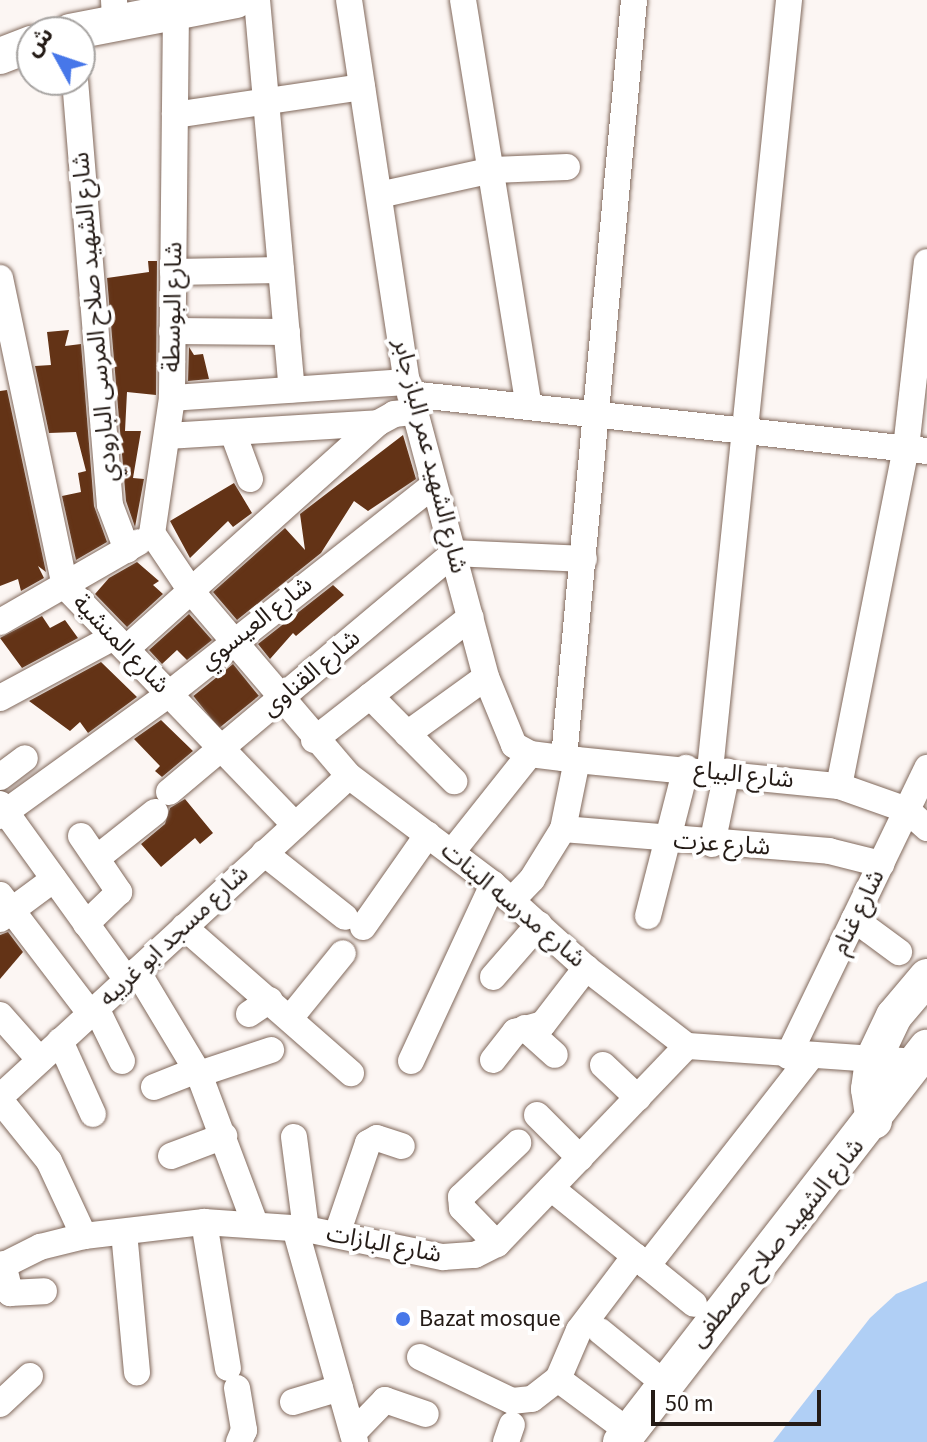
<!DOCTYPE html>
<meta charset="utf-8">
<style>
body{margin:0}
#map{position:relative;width:927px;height:1442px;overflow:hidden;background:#fcf6f3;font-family:"Source Sans 3","Noto Sans Arabic",sans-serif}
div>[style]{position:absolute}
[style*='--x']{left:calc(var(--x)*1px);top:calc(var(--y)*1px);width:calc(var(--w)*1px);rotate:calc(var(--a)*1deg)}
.water>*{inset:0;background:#b0cff5}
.building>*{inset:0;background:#633316;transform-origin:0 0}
.roads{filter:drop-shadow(0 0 2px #81695c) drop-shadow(0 0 2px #81695c)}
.street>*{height:26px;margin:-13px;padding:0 13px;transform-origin:13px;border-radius:13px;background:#fff}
.secondary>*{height:36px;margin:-18px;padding:0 18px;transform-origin:18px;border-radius:18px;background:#fff}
.dots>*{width:22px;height:22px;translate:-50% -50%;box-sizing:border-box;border:4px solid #fff;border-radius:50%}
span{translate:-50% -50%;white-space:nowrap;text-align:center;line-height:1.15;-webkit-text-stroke:8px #fff;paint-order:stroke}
.street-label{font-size:24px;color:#241b16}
.poi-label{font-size:24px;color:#241b16}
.left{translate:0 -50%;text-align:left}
.north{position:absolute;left:16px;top:16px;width:80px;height:80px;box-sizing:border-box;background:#fff;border:2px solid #a7a4a2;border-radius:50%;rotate:310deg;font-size:22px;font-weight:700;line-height:32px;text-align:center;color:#241b16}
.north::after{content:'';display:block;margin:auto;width:28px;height:36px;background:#4777e9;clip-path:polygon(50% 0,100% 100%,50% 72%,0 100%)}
.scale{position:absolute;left:651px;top:1390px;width:170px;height:36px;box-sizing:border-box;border:4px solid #241b16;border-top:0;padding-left:10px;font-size:24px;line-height:28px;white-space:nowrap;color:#241b16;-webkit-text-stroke:6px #fff;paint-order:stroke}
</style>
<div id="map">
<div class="water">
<i style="clip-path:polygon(927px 1281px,927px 1442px,773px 1442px,870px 1318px,896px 1294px)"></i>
</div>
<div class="building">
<i style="clip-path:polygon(148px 261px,157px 261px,156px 395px,127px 392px,125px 431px,141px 431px,133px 478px,144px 479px,135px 527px,126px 501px,107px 278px,149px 272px)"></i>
<i style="clip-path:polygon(69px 330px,65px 346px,81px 344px,94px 506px,107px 542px,76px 560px,62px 496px,81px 492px,78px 473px,86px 471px,76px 432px,49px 433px,35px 366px,51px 365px,47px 332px)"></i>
<i style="clip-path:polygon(189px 347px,194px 355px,203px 354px,209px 379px,188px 381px)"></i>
<i style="clip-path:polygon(7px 390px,46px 572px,38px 566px,44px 578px,21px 591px,18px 579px,0 586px,0 391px)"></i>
<i style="clip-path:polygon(403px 435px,416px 479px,368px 511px,354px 501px,321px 553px,237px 620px,213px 592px,285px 528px,305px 550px,300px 514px)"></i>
<i style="clip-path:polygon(234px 483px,252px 513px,233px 527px,228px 521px,190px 558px,170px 521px)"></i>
<i style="clip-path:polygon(137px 562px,159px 581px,153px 585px,163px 594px,127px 627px,95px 594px,109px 578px)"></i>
<i style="clip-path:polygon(333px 585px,344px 595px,296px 636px,293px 633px,270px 659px,258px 644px)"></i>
<i style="clip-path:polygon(189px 614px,212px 640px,187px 660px,177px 650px,162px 664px,149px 650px)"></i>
<i style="clip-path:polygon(42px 616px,50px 628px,65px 620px,78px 638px,22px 668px,0 638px)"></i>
<i style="clip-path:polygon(101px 662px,137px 697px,88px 733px,80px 722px,70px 731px,29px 701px)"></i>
<i style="left:233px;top:664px;width:41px;height:51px;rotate:51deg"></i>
<i style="clip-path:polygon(161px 720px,193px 751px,162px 777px,155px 771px,160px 766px,134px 739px)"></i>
<i style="clip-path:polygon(185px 799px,213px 833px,200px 844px,195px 838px,161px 867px,141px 844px,165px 824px,170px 808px)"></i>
<i style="clip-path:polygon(8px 932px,23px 952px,0 979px,0 935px)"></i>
</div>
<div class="roads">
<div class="street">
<i style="--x:114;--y:0;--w:21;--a:87"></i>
<i style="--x:257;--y:0;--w:391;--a:84.9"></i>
<i style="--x:349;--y:0;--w:386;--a:81.4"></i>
<i style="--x:407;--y:382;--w:305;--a:75"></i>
<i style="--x:486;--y:677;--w:74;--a:67.6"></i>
<i style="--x:514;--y:745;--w:18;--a:29"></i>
<i style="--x:530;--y:754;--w:47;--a:7.3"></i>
<i style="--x:577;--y:760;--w:263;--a:5.7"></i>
<i style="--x:839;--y:786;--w:72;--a:19.4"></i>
<i style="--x:907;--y:810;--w:27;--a:42"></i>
<i style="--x:463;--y:0;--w:412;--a:80.8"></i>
<i style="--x:176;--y:10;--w:388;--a:90.6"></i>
<i style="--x:172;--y:398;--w:136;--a:98.4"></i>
<i style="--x:152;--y:533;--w:70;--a:56.1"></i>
<i style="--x:191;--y:591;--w:243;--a:49.5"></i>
<i style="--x:349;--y:776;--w:180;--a:36.9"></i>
<i style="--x:493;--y:884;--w:125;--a:42.1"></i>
<i style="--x:586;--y:968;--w:128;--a:37.7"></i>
<i style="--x:687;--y:1046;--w:228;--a:4"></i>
<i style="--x:75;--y:80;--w:426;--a:85.3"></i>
<i style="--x:110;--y:505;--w:48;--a:69.3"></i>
<i style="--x:175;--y:115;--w:189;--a:-8.5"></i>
<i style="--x:379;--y:195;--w:117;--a:-12.4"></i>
<i style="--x:493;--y:170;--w:74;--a:-2.3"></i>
<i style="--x:173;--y:272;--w:108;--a:-1.1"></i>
<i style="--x:0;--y:278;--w:315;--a:78.1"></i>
<i style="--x:65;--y:586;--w:332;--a:46.1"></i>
<i style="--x:172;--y:331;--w:115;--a:0.5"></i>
<i style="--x:410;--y:394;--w:520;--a:6.29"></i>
<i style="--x:172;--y:398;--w:236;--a:-3.9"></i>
<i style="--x:233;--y:433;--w:49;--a:69.7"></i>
<i style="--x:167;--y:436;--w:211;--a:-3.5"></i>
<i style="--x:0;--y:622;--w:160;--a:-29.9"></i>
<i style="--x:126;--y:649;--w:338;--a:-41.9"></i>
<i style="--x:378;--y:423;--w:18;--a:-29"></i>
<i style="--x:394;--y:414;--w:20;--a:-6"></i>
<i style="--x:370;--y:696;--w:120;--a:45.3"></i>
<i style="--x:0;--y:698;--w:129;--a:-28.2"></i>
<i style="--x:407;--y:734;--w:97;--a:-35.8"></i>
<i style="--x:314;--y:740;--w:199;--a:-38.1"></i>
<i style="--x:564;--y:758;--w:761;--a:-84.72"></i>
<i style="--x:710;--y:770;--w:774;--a:-84.14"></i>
<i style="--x:0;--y:777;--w:31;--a:-37"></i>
<i style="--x:839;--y:786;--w:345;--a:-78.8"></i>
<i style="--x:906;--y:448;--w:187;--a:-83.6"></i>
<i style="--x:169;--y:792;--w:372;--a:-40"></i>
<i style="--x:454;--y:553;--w:130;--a:2.6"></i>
<i style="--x:0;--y:804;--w:217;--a:54.2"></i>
<i style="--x:0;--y:816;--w:208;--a:-35.8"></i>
<i style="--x:169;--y:694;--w:337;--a:-38.3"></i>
<i style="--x:563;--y:829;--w:267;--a:4.7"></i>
<i style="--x:829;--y:851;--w:54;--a:14"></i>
<i style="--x:81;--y:836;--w:68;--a:55.8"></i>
<i style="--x:119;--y:892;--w:46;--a:135.9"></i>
<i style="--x:712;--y:844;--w:74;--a:-78.2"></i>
<i style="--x:452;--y:852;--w:125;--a:-51.5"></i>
<i style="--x:264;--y:853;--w:103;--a:38.3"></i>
<i style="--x:97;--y:858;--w:74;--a:-38.4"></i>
<i style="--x:0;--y:895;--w:148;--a:52.7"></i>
<i style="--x:512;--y:900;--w:29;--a:-46"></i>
<i style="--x:532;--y:879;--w:59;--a:-58.2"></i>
<i style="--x:563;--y:829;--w:70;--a:-78.5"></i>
<i style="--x:648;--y:916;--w:153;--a:-75.6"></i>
<i style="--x:0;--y:919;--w:67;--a:-36.5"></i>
<i style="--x:854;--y:919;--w:56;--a:36.3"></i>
<i style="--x:184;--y:927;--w:222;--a:41.2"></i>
<i style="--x:363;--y:927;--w:113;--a:-55"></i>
<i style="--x:137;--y:971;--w:120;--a:59"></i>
<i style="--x:199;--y:1074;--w:160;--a:69.5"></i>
<i style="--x:493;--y:977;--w:70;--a:-49"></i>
<i style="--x:96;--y:1008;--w:59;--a:63.9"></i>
<i style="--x:249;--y:1014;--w:25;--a:-34"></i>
<i style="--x:0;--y:1015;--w:60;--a:48.4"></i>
<i style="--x:291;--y:1017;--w:82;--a:-50.9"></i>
<i style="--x:525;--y:1028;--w:40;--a:42"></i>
<i style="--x:60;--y:1041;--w:80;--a:65.7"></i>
<i style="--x:788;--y:1056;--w:320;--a:-64.2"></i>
<i style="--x:493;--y:1060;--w:36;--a:-52"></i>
<i style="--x:515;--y:1032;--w:29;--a:-16"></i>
<i style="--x:543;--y:1024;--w:71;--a:-52.5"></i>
<i style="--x:411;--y:1061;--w:195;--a:-65.1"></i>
<i style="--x:603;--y:1065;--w:48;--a:43.3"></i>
<i style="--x:199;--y:1074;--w:76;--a:-18.4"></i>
<i style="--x:154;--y:1087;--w:46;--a:-21.6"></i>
<i style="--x:0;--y:1097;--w:474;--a:-42.6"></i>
<i style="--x:0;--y:1100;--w:78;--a:51.2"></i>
<i style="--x:49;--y:1161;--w:83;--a:65"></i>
<i style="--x:537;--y:1115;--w:61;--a:45"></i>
<i style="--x:294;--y:1137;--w:93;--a:82.6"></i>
<i style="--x:171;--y:1156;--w:57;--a:-20.7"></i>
<i style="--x:551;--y:1188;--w:184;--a:39"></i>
<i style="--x:204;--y:1222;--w:148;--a:80.7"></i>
<i style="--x:295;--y:1228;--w:222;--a:74.3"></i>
<i style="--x:124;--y:1232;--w:141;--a:84.7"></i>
<i style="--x:337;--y:1234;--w:96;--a:-71.2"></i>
<i style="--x:368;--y:1143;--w:10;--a:-29"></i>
<i style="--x:377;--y:1138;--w:26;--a:18"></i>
<i style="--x:497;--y:1244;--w:50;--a:-134.2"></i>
<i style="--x:462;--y:1208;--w:11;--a:-95"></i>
<i style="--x:461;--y:1197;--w:79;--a:-43.5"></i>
<i style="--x:3;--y:1264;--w:30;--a:76"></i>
<i style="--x:10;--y:1293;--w:34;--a:-3"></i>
<i style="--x:647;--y:1266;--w:266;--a:-52"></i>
<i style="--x:0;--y:1267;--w:45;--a:-26.6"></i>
<i style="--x:40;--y:1247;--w:45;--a:-14"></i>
<i style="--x:84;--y:1236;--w:121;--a:-6.7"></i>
<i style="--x:204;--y:1222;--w:102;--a:3.9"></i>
<i style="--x:306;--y:1229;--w:140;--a:11.6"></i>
<i style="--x:443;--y:1257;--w:32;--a:-4"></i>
<i style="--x:475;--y:1255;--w:25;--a:-27"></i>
<i style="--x:497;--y:1244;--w:274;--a:-46.2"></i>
<i style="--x:600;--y:1331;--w:84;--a:39.2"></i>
<i style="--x:420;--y:1357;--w:102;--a:25.6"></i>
<i style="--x:512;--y:1401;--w:20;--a:-6"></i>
<i style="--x:532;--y:1399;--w:33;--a:-38"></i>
<i style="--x:558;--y:1379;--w:53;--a:-66.8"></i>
<i style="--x:579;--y:1330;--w:93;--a:-52.9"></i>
<i style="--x:558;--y:1379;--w:89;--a:36.7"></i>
<i style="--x:237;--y:1388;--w:43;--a:80.5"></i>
<i style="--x:244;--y:1430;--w:13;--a:113"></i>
<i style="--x:293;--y:1402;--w:49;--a:-16.6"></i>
<i style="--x:0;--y:1404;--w:41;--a:-43"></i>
<i style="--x:353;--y:1433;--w:46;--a:-45.9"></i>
<i style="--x:385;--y:1400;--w:43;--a:18.9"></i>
<i style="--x:506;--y:1442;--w:18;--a:-71"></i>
</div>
<div class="secondary">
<i style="--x:70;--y:32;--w:169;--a:-10.9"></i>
<i style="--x:0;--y:56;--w:34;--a:-21"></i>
<i style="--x:874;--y:1121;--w:32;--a:-99"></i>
<i style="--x:869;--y:1089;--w:29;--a:-82"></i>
<i style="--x:873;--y:1060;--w:49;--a:-64.5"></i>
<i style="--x:894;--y:1016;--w:51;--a:-49.8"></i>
<i style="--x:621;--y:1442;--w:499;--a:-52.2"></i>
</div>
</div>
<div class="dots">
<i style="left:403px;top:1319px;background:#4777e9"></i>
</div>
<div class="street-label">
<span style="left:173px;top:307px;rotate:-89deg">شارع البوسطة</span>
<span style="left:95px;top:317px;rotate:-95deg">شارع الشهيد صلاح المرسى البارودي</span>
<span style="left:430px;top:456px;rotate:76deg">شارع الشهيد عمر الباز جابر</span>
<span style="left:256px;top:623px;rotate:-38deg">شارع العيسوي</span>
<span style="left:121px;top:644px;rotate:46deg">شارع المنشية</span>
<span style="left:311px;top:673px;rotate:-40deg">شارع القناوى</span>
<span style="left:744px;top:775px;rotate:6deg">شارع البياع</span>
<span style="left:722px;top:844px;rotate:4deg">شارع عزت</span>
<span style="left:513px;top:905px;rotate:40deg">شارع مدرسه البنات</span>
<span style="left:858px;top:912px;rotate:-64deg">شارع غنام</span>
<span style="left:174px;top:936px;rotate:-43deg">شارع مسجد ابو غريبه</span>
<span style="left:777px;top:1243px;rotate:-51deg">شارع الشهيد صلاح مصطفى</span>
<span style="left:384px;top:1244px;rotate:11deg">شارع البازات</span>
</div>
<div class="poi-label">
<span class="left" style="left:419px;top:1319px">Bazat mosque</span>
</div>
<div class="north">ش</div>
<div class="scale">50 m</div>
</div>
